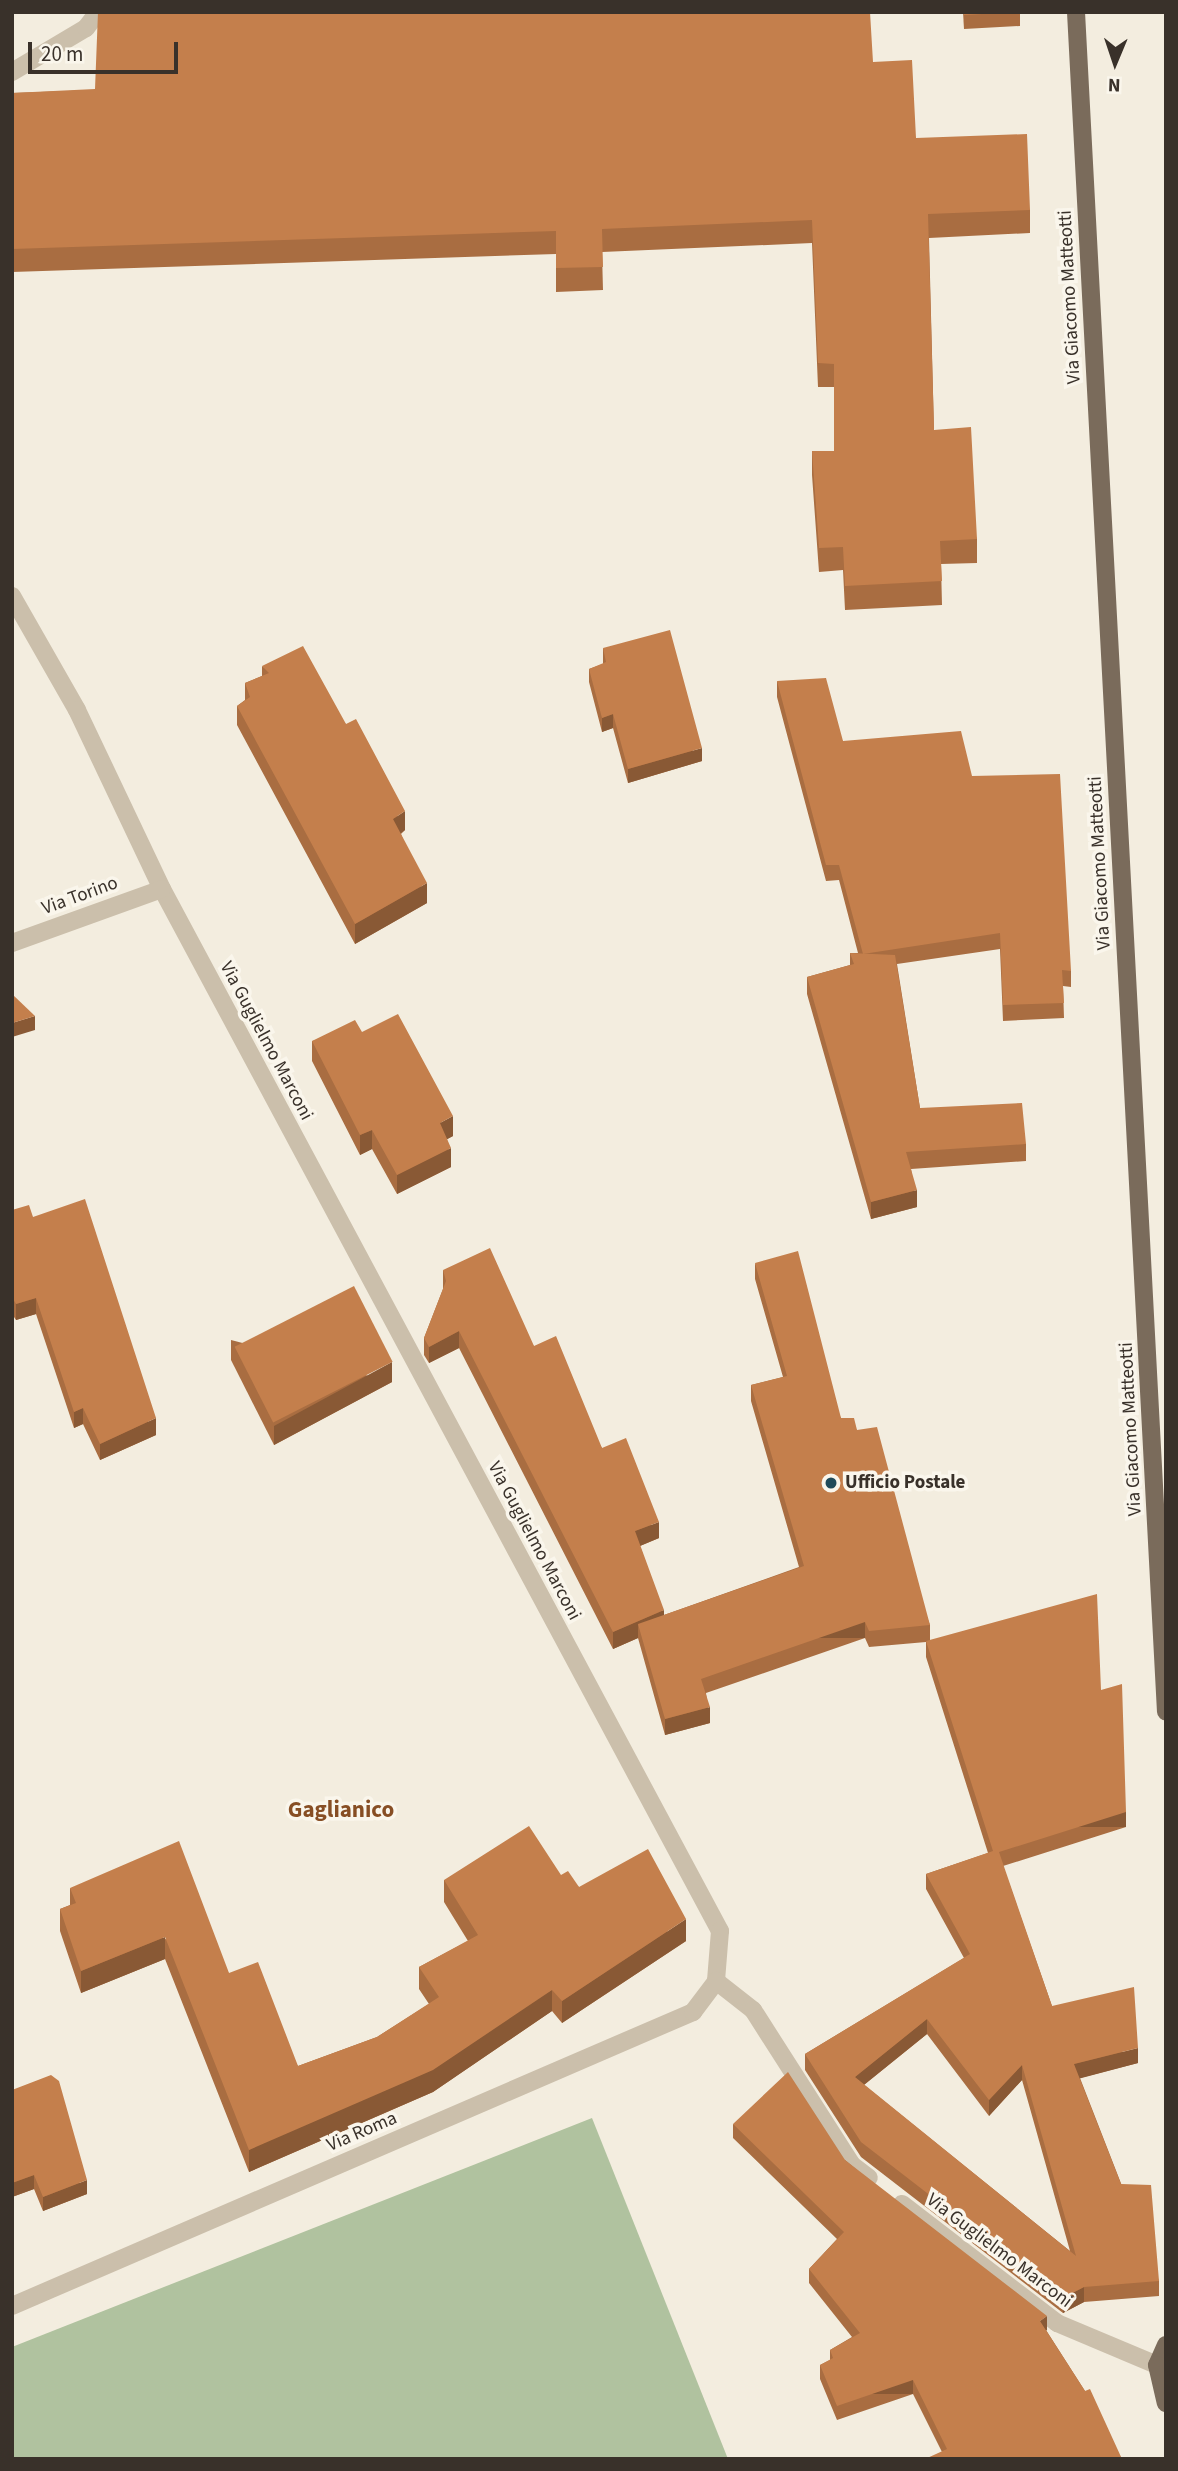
<!DOCTYPE html>
<style>
body{margin:0}
#map{position:relative;width:1178px;height:2471px;overflow:hidden;background:#f3eddf;font-family:"Source Sans 3",sans-serif}
div>[style]{position:absolute}
[style*='--x']{left:calc(var(--x)*1px);top:calc(var(--y)*1px);width:calc(var(--w)*1px);rotate:calc(var(--a)*1deg)}
.green>*{inset:0;background:#b0c29f}
.minor>*{height:18px;margin:-9px;padding:0 9px;transform-origin:9px;border-radius:9px;background:#cbbfab}
.major>*{height:18px;margin:-9px;padding:0 9px;transform-origin:9px;border-radius:9px;background:#7a6b5b}
.wall>*{inset:0;background:#a96d41}
.shaded-wall>*{inset:0;background:#895935;transform-origin:0 0}
.building>*{inset:0;background:#c47f4c;transform-origin:0 0}
.dots>*{width:19px;height:19px;translate:-50% -50%;box-sizing:border-box;border:4px solid #faf6ec;border-radius:50%}
span{translate:-50% -50%;white-space:nowrap;text-align:center;line-height:1.15;-webkit-text-stroke:7px #faf6ec;paint-order:stroke}
.street-label{font-size:19px;color:#39312a}
.poi-label{font-size:19px;color:#39312a;font-weight:700}
.left{translate:0 -50%;text-align:left}
.quarter-label{font-size:23px;color:#874e24;font-weight:700}
.frame{position:absolute;inset:0;border:14px solid #39312a;pointer-events:none}
.north{position:absolute;left:1080px;top:28px;width:70px;height:70px;-webkit-text-stroke:5px #faf6ec;paint-order:stroke;rotate:182deg;font-size:19px;font-weight:700;line-height:28px;text-align:center;color:#39312a}
.north::after{content:'';display:block;margin:auto;width:24px;height:32px;background:#39312a;clip-path:polygon(50% 0,100% 100%,50% 72%,0 100%)}
.scale{position:absolute;left:28px;top:42px;width:150px;height:32px;box-sizing:border-box;border:4px solid #39312a;border-top:0;padding-left:9px;font-size:21px;line-height:24px;white-space:nowrap;color:#39312a;-webkit-text-stroke:5px #faf6ec;paint-order:stroke}
</style>
<div id="map">
<div class="green">
<i style="clip-path:polygon(592px 2118px,728px 2459px,12px 2459px,12px 2347px)"></i>
</div>
<div class="minor">
<i style="--x:12;--y:72;--w:86;--a:-30.7"></i>
<i style="--x:86;--y:28;--w:20;--a:-53"></i>
<i style="--x:12;--y:596;--w:131;--a:60.3"></i>
<i style="--x:77;--y:710;--w:198;--a:64.6"></i>
<i style="--x:162;--y:889;--w:1182;--a:61.83"></i>
<i style="--x:720;--y:1931;--w:50;--a:94.6"></i>
<i style="--x:12;--y:943;--w:159;--a:-19.8"></i>
<i style="--x:716;--y:1981;--w:47;--a:38.1"></i>
<i style="--x:753;--y:2010;--w:184;--a:57.4"></i>
<i style="--x:852;--y:2165;--w:21;--a:37"></i>
<i style="--x:902;--y:2204;--w:195;--a:37.5"></i>
<i style="--x:1057;--y:2323;--w:108;--a:22.8"></i>
<i style="--x:12;--y:2306;--w:742;--a:-23.35"></i>
<i style="--x:693;--y:2012;--w:39;--a:-53"></i>
</div>
<div class="major">
<i style="--x:1076;--y:12;--w:1702;--a:86.97"></i>
<i style="--x:1166;--y:2345;--w:22;--a:114"></i>
<i style="--x:1157;--y:2365;--w:39;--a:77"></i>
</div>
<div class="wall">
<i style="clip-path:polygon(963px 12px,1020px 12px,1020px 26px,964px 29px)"></i>
<i style="clip-path:polygon(873px 62px,916px 138px,1030px 210px,1030px 233px,929px 238px,934px 430px,977px 539px,977px 563px,941px 564px,942px 605px,845px 610px,843px 570px,819px 572px,812px 475px,812px 451px,834px 451px,834px 387px,818px 387px,812px 243px,602px 252px,603px 290px,556px 292px,556px 254px,12px 272px,12px 93px)"></i>
<i style="clip-path:polygon(603px 648px,702px 761px,628px 783px,613px 728px,602px 732px,589px 682px,589px 669px,603px 664px)"></i>
<i style="clip-path:polygon(262px 666px,346px 724px,405px 830px,401px 834px,427px 903px,355px 944px,237px 725px,237px 706px,245px 700px,245px 683px,262px 676px)"></i>
<i style="clip-path:polygon(777px 681px,843px 741px,972px 776px,1071px 971px,1071px 987px,1063px 986px,1064px 1018px,1003px 1021px,1000px 949px,897px 964px,920px 1108px,1026px 1144px,1026px 1161px,911px 1169px,917px 1207px,871px 1219px,807px 994px,807px 977px,850px 965px,850px 953px,858px 953px,839px 880px,826px 881px,777px 697px)"></i>
<i style="clip-path:polygon(362px 1032px,453px 1136px,447px 1139px,451px 1167px,397px 1194px,372px 1149px,360px 1155px,312px 1061px,312px 1041px)"></i>
<i style="clip-path:polygon(12px 1210px,33px 1217px,156px 1435px,100px 1460px,83px 1424px,74px 1428px,36px 1314px,16px 1320px,12px 1314px)"></i>
<i style="clip-path:polygon(evenodd,755px 1263px,841px 1418px,857px 1430px,930px 1625px,930px 1640px,1101px 1690px,1126px 1827px,1003px 1866px,1052px 2006px,1138px 2063px,1080px 2078px,1159px 2281px,1159px 2296px,1084px 2302px,1063px 2313px,861px 2157px,805px 2070px,805px 2054px,964px 1958px,926px 1889px,926px 1874px,988px 1853px,926px 1657px,926px 1642px,869px 1647px,865px 1638px,706px 1693px,710px 1723px,665px 1735px,638px 1638px,613px 1649px,459px 1348px,429px 1363px,424px 1355px,424px 1338px,443px 1289px,443px 1270px,534px 1346px,602px 1448px,659px 1538px,640px 1546px,664px 1615px,799px 1567px,751px 1401px,751px 1385px,783px 1377px,755px 1279px,755px 1263px,927px 2034px,989px 2116px,1022px 2080px,1070px 2251px,864px 2085px,927px 2034px)"></i>
<i style="clip-path:polygon(231px 1340px,392px 1382px,274px 1445px,231px 1360px)"></i>
<i style="clip-path:polygon(561px 1875px,579px 1887px,686px 1941px,562px 2023px,552px 2011px,433px 2092px,249px 2172px,165px 1959px,81px 1993px,60px 1931px,60px 1909px,70px 1905px,70px 1888px,229px 1973px,298px 2066px,377px 2037px,429px 2004px,419px 1989px,419px 1967px,468px 1941px,444px 1902px,444px 1880px)"></i>
<i style="clip-path:polygon(12px 2090px,87px 2194px,43px 2211px,34px 2189px,12px 2197px)"></i>
<i style="clip-path:polygon(733px 2124px,845px 2160px,1047px 2330px,1046px 2330px,1085px 2391px,942px 2452px,913px 2394px,837px 2420px,820px 2379px,820px 2365px,830px 2360px,830px 2350px,852px 2337px,809px 2283px,809px 2269px,837px 2239px,733px 2138px)"></i>
</div>
<div class="shaded-wall">
<i style="clip-path:polygon(613px 714px,613px 728px,602px 732px,602px 718px)"></i>
<i style="clip-path:polygon(702px 748px,702px 761px,628px 783px,628px 769px)"></i>
<i style="clip-path:polygon(405px 811px,405px 830px,393px 839px,393px 819px)"></i>
<i style="clip-path:polygon(427px 883px,427px 903px,355px 944px,355px 924px)"></i>
<i style="clip-path:polygon(35px 1016px,35px 1030px,12px 1037px,12px 1023px)"></i>
<i style="clip-path:polygon(453px 1116px,453px 1136px,440px 1143px,440px 1123px)"></i>
<i style="clip-path:polygon(372px 1130px,372px 1149px,360px 1155px,360px 1135px)"></i>
<i style="clip-path:polygon(451px 1148px,451px 1167px,397px 1194px,397px 1175px)"></i>
<i style="clip-path:polygon(917px 1190px,917px 1207px,871px 1219px,871px 1202px)"></i>
<i style="clip-path:polygon(36px 1298px,36px 1314px,16px 1320px,16px 1304px)"></i>
<i style="clip-path:polygon(459px 1331px,459px 1348px,429px 1363px,429px 1347px)"></i>
<i style="clip-path:polygon(392px 1362px,392px 1382px,274px 1445px,274px 1426px)"></i>
<i style="clip-path:polygon(83px 1408px,83px 1424px,74px 1428px,74px 1412px)"></i>
<i style="clip-path:polygon(156px 1418px,156px 1435px,100px 1460px,100px 1444px)"></i>
<i style="clip-path:polygon(659px 1522px,659px 1538px,635px 1548px,635px 1531px)"></i>
<i style="clip-path:polygon(664px 1610px,664px 1627px,638px 1624px,638px 1638px,613px 1649px,613px 1632px)"></i>
<i style="left:865px;top:1622px;width:16px;height:174px;rotate:90deg"></i>
<i style="clip-path:polygon(710px 1707px,710px 1723px,665px 1735px,665px 1719px)"></i>
<i style="left:1126px;top:1812px;width:15px;height:133px;rotate:90deg"></i>
<i style="clip-path:polygon(686px 1919px,686px 1941px,562px 2023px,562px 2001px)"></i>
<i style="clip-path:polygon(165px 1937px,165px 1959px,81px 1993px,81px 1971px)"></i>
<i style="clip-path:polygon(552px 1990px,552px 2011px,433px 2092px,249px 2172px,249px 2150px)"></i>
<i style="clip-path:polygon(927px 2019px,927px 2034px,855px 2092px,855px 2077px)"></i>
<i style="clip-path:polygon(1138px 2048px,1138px 2063px,1074px 2080px,1074px 2064px)"></i>
<i style="clip-path:polygon(1022px 2065px,1022px 2080px,989px 2116px,989px 2100px)"></i>
<i style="clip-path:polygon(34px 2175px,34px 2189px,12px 2197px,12px 2183px)"></i>
<i style="clip-path:polygon(87px 2180px,87px 2194px,43px 2211px,43px 2197px)"></i>
<i style="clip-path:polygon(1084px 2287px,1084px 2302px,1063px 2313px,1063px 2298px)"></i>
<i style="clip-path:polygon(1047px 2316px,1047px 2330px,1040px 2335px,1040px 2321px)"></i>
<i style="left:913px;top:2380px;width:14px;height:80px;rotate:90deg"></i>
</div>
<div class="building">
<i style="clip-path:polygon(98px 12px,870px 12px,873px 62px,912px 60px,916px 138px,1027px 134px,1030px 210px,928px 214px,934px 430px,971px 427px,977px 539px,940px 541px,942px 581px,845px 586px,843px 547px,819px 548px,812px 451px,834px 451px,834px 364px,818px 363px,812px 220px,602px 229px,603px 267px,556px 268px,556px 231px,12px 249px,12px 93px,95px 89px)"></i>
<i style="clip-path:polygon(964px 12px,1019px 12px,964px 15px)"></i>
<i style="clip-path:polygon(670px 630px,702px 748px,628px 769px,613px 714px,602px 718px,589px 669px,606px 662px,603px 648px)"></i>
<i style="clip-path:polygon(303px 646px,346px 724px,356px 719px,405px 811px,393px 819px,427px 883px,355px 924px,237px 706px,250px 697px,245px 683px,269px 673px,262px 666px)"></i>
<i style="clip-path:polygon(826px 678px,843px 741px,961px 731px,972px 776px,1060px 774px,1071px 971px,1062px 970px,1064px 1003px,1003px 1005px,1000px 933px,863px 954px,839px 865px,826px 865px,777px 681px)"></i>
<i style="clip-path:polygon(850px 953px,895px 955px,920px 1108px,1022px 1103px,1026px 1144px,906px 1152px,917px 1190px,871px 1202px,807px 977px,854px 964px)"></i>
<i style="clip-path:polygon(12px 994px,35px 1016px,12px 1023px)"></i>
<i style="clip-path:polygon(398px 1014px,453px 1116px,440px 1123px,451px 1148px,397px 1175px,372px 1130px,360px 1135px,312px 1041px,355px 1020px,362px 1032px)"></i>
<i style="clip-path:polygon(85px 1199px,156px 1418px,100px 1444px,83px 1408px,74px 1412px,36px 1298px,16px 1304px,12px 1297px,12px 1210px,29px 1205px,33px 1217px)"></i>
<i style="clip-path:polygon(490px 1248px,534px 1346px,556px 1336px,602px 1448px,626px 1438px,659px 1522px,635px 1531px,664px 1610px,613px 1632px,459px 1331px,429px 1347px,424px 1338px,446px 1281px,443px 1270px)"></i>
<i style="clip-path:polygon(798px 1251px,841px 1418px,854px 1418px,857px 1430px,877px 1427px,930px 1625px,869px 1631px,865px 1622px,701px 1679px,710px 1707px,665px 1719px,638px 1624px,804px 1566px,751px 1385px,787px 1376px,755px 1263px)"></i>
<i style="left:354px;top:1286px;width:85px;height:134px;rotate:63deg"></i>
<i style="clip-path:polygon(evenodd,1097px 1594px,1101px 1690px,1122px 1684px,1126px 1812px,999px 1852px,1052px 2006px,1134px 1987px,1138px 2048px,1074px 2064px,1121px 2184px,1151px 2185px,1159px 2281px,1084px 2287px,1063px 2298px,861px 2142px,805px 2054px,970px 1954px,926px 1874px,993px 1851px,926px 1641px,1097px 1594px,927px 2019px,989px 2100px,1022px 2065px,1076px 2256px,855px 2077px,927px 2019px)"></i>
<i style="clip-path:polygon(529px 1826px,561px 1875px,568px 1871px,579px 1887px,648px 1849px,686px 1919px,562px 2001px,552px 1990px,433px 2070px,249px 2150px,165px 1937px,81px 1971px,60px 1909px,76px 1903px,70px 1888px,179px 1841px,229px 1973px,258px 1962px,298px 2066px,377px 2037px,439px 1997px,419px 1967px,478px 1935px,444px 1880px)"></i>
<i style="clip-path:polygon(788px 2072px,845px 2160px,1047px 2316px,1040px 2321px,1085px 2391px,1090px 2389px,1122px 2459px,925px 2459px,947px 2449px,913px 2380px,837px 2406px,820px 2365px,833px 2358px,830px 2350px,860px 2333px,809px 2269px,844px 2232px,733px 2124px)"></i>
<i style="clip-path:polygon(51px 2075px,59px 2081px,87px 2180px,43px 2197px,34px 2175px,12px 2183px,12px 2090px)"></i>
</div>
<div class="dots">
<i style="left:831px;top:1483px;background:#204b5a"></i>
</div>
<div class="street-label">
<span style="left:1070px;top:297px;rotate:-93deg">Via Giacomo Matteotti</span>
<span style="left:1100px;top:863px;rotate:-93deg">Via Giacomo Matteotti</span>
<span style="left:80px;top:896px;rotate:-20deg">Via Torino</span>
<span style="left:266px;top:1041px;rotate:62deg">Via Guglielmo Marconi</span>
<span style="left:1131px;top:1429px;rotate:-93deg">Via Giacomo Matteotti</span>
<span style="left:534px;top:1541px;rotate:62deg">Via Guglielmo Marconi</span>
<span style="left:362px;top:2132px;rotate:-23deg">Via Roma</span>
<span style="left:999px;top:2251px;rotate:37deg">Via Guglielmo Marconi</span>
</div>
<div class="poi-label">
<span class="left" style="left:845px;top:1483px">Ufficio Postale</span>
</div>
<div class="quarter-label">
<span style="left:341px;top:1810px">Gaglianico</span>
</div>
<div class="frame"></div>
<div class="north">N</div>
<div class="scale">20 m</div>
</div>
